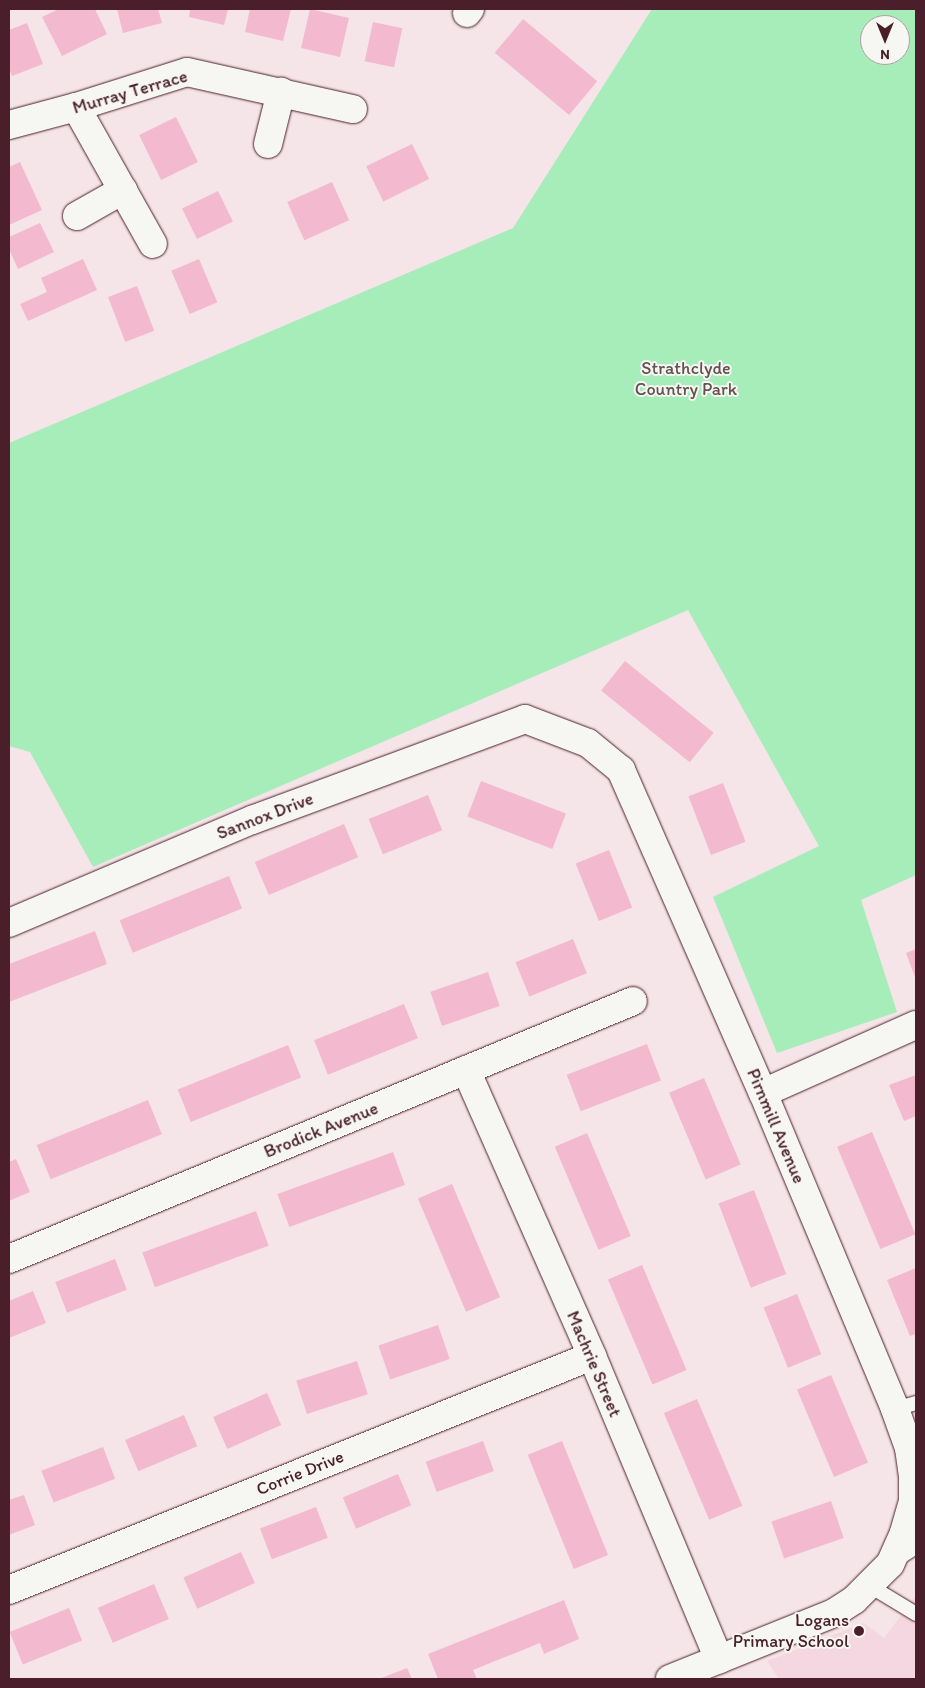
<!DOCTYPE html>
<style>
body{margin:0}
#map{position:relative;width:925px;height:1688px;overflow:hidden;background:#f5e4e8;font-family:Itim,sans-serif}
div>[style]{position:absolute}
[style*='--x']{left:calc(var(--x)*1px);top:calc(var(--y)*1px);width:calc(var(--w)*1px);rotate:calc(var(--a)*1deg)}
.built>*{inset:0;background:#f4d7e0}
.green>*{inset:0;background:#a6edba}
.building>*{inset:0;background:#f3bacf;transform-origin:0 0}
.roads{filter:drop-shadow(0 0 1px #4a1f2b) drop-shadow(0 0 1px #4a1f2b)}
.service>*{height:14px;margin:-7px;padding:0 7px;transform-origin:7px;border-radius:7px;background:#f6f6f2}
.minor>*{height:28px;margin:-14px;padding:0 14px;transform-origin:14px;border-radius:14px;background:#f6f6f2}
.dots>*{width:14px;height:14px;translate:-50% -50%;box-sizing:border-box;border:2px solid #f6f6f2;border-radius:50%}
span{translate:-50% -50%;white-space:nowrap;text-align:center;line-height:1.15;-webkit-text-stroke:4px #f6f6f2;paint-order:stroke}
.street-label{font-size:18px;color:#4a1f2b}
.park-label{font-size:18px;color:#61524f}
.poi-label{font-size:18px;color:#4a1f2b}
.right{translate:-100% -50%;text-align:right}
.frame{position:absolute;inset:0;border:10px solid #4a1f2b;pointer-events:none}
.north{position:absolute;left:860px;top:15px;width:50px;height:50px;box-sizing:border-box;background:#f6f6f2;border:1px solid #b1a0a2;border-radius:50%;rotate:180deg;font-size:14px;font-weight:700;line-height:20px;text-align:center;color:#4a1f2b}
.north::after{content:'';display:block;margin:auto;width:18px;height:22px;background:#4a1f2b;clip-path:polygon(50% 0,100% 100%,50% 72%,0 100%)}
</style>
<div id="map">
<div class="built">
<i style="clip-path:polygon(916px 1596px,916px 1679px,779px 1679px,767px 1661px,864px 1623px,884px 1638px)"></i>
</div>
<div class="green">
<i style="clip-path:polygon(evenodd,652px 9px,916px 9px,916px 875px,861px 900px,897px 1012px,777px 1053px,713px 897px,819px 846px,688px 610px,93px 867px,30px 752px,9px 746px,9px 443px,513px 228px,652px 9px,870px 25px,900px 25px,900px 55px,870px 55px,870px 25px)"></i>
</div>
<div class="building">
<i style="clip-path:polygon(59px 9px,95px 9px,107px 34px,62px 56px,42px 17px)"></i>
<i style="clip-path:polygon(117px 9px,158px 9px,162px 23px,123px 33px)"></i>
<i style="clip-path:polygon(190px 9px,228px 9px,224px 25px,189px 17px)"></i>
<i style="clip-path:polygon(250px 9px,291px 9px,283px 41px,245px 32px)"></i>
<i style="left:310px;top:9px;width:40px;height:40px;rotate:13deg"></i>
<i style="left:523px;top:19px;width:97px;height:44px;rotate:40deg"></i>
<i style="left:373px;top:22px;width:30px;height:40px;rotate:12deg"></i>
<i style="clip-path:polygon(27px 23px,43px 64px,12px 76px,9px 68px,9px 30px)"></i>
<i style="left:176px;top:117px;width:50px;height:41px;rotate:64deg"></i>
<i style="left:412px;top:144px;width:39px;height:51px;rotate:64deg"></i>
<i style="clip-path:polygon(20px 162px,42px 210px,9px 225px,9px 167px)"></i>
<i style="left:332px;top:182px;width:42px;height:49px;rotate:66deg"></i>
<i style="left:218px;top:191px;width:34px;height:40px;rotate:64deg"></i>
<i style="clip-path:polygon(40px 223px,54px 252px,18px 269px,9px 249px,9px 237px)"></i>
<i style="clip-path:polygon(83px 259px,97px 290px,28px 321px,20px 304px,47px 292px,41px 278px)"></i>
<i style="left:199px;top:259px;width:47px;height:30px;rotate:67deg"></i>
<i style="left:137px;top:286px;width:48px;height:31px;rotate:69deg"></i>
<i style="left:625px;top:661px;width:114px;height:38px;rotate:39deg"></i>
<i style="left:481px;top:781px;width:91px;height:38px;rotate:21deg"></i>
<i style="left:723px;top:783px;width:63px;height:37px;rotate:69deg"></i>
<i style="left:428px;top:795px;width:38px;height:64px;rotate:68deg"></i>
<i style="left:344px;top:824px;width:36px;height:97px;rotate:67deg"></i>
<i style="left:609px;top:850px;width:62px;height:36px;rotate:68deg"></i>
<i style="left:229px;top:876px;width:35px;height:118px;rotate:68deg"></i>
<i style="clip-path:polygon(95px 931px,107px 964px,9px 1002px,9px 964px)"></i>
<i style="left:573px;top:939px;width:37px;height:62px;rotate:68deg"></i>
<i style="clip-path:polygon(916px 949px,916px 980px,906px 953px)"></i>
<i style="left:488px;top:972px;width:36px;height:61px;rotate:71deg"></i>
<i style="left:404px;top:1004px;width:37px;height:97px;rotate:68deg"></i>
<i style="left:647px;top:1044px;width:39px;height:86px;rotate:69deg"></i>
<i style="left:288px;top:1045px;width:35px;height:119px;rotate:68deg"></i>
<i style="clip-path:polygon(916px 1075px,916px 1116px,904px 1121px,889px 1085px)"></i>
<i style="left:704px;top:1078px;width:94px;height:38px;rotate:67deg"></i>
<i style="left:148px;top:1100px;width:37px;height:120px;rotate:68deg"></i>
<i style="left:872px;top:1132px;width:111px;height:38px;rotate:67deg"></i>
<i style="left:587px;top:1133px;width:112px;height:35px;rotate:67deg"></i>
<i style="left:393px;top:1152px;width:35px;height:123px;rotate:70deg"></i>
<i style="clip-path:polygon(16px 1159px,30px 1192px,9px 1201px,9px 1162px)"></i>
<i style="left:452px;top:1184px;width:123px;height:37px;rotate:67deg"></i>
<i style="left:754px;top:1190px;width:90px;height:38px;rotate:69deg"></i>
<i style="left:256px;top:1211px;width:37px;height:121px;rotate:70deg"></i>
<i style="left:115px;top:1259px;width:33px;height:64px;rotate:69deg"></i>
<i style="left:642px;top:1265px;width:114px;height:37px;rotate:67deg"></i>
<i style="clip-path:polygon(916px 1268px,916px 1334px,910px 1336px,887px 1280px)"></i>
<i style="clip-path:polygon(33px 1291px,46px 1323px,9px 1338px,9px 1301px)"></i>
<i style="left:797px;top:1294px;width:65px;height:36px;rotate:68deg"></i>
<i style="left:438px;top:1325px;width:36px;height:63px;rotate:71deg"></i>
<i style="left:357px;top:1361px;width:35px;height:64px;rotate:72deg"></i>
<i style="left:831px;top:1375px;width:95px;height:37px;rotate:67deg"></i>
<i style="left:267px;top:1393px;width:35px;height:59px;rotate:66deg"></i>
<i style="left:697px;top:1399px;width:116px;height:36px;rotate:67deg"></i>
<i style="left:184px;top:1415px;width:34px;height:64px;rotate:67deg"></i>
<i style="left:483px;top:1441px;width:32px;height:61px;rotate:70deg"></i>
<i style="left:562px;top:1441px;width:123px;height:37px;rotate:68deg"></i>
<i style="left:103px;top:1447px;width:34px;height:66px;rotate:69deg"></i>
<i style="left:398px;top:1474px;width:34px;height:60px;rotate:67deg"></i>
<i style="clip-path:polygon(24px 1495px,35px 1525px,9px 1535px,9px 1500px)"></i>
<i style="left:831px;top:1501px;width:39px;height:63px;rotate:71deg"></i>
<i style="left:316px;top:1507px;width:33px;height:60px;rotate:69deg"></i>
<i style="left:241px;top:1552px;width:34px;height:63px;rotate:66deg"></i>
<i style="left:154px;top:1584px;width:38px;height:61px;rotate:67deg"></i>
<i style="clip-path:polygon(564px 1600px,579px 1639px,544px 1654px,540px 1643px,473px 1670px,477px 1679px,438px 1679px,428px 1654px)"></i>
<i style="left:69px;top:1608px;width:35px;height:64px;rotate:68deg"></i>
<i style="clip-path:polygon(407px 1668px,412px 1679px,379px 1679px)"></i>
</div>
<div class="roads">
<div class="service">
<i style="--x:895;--y:1409;--w:22;--a:-16"></i>
<i style="--x:896;--y:1560;--w:24;--a:-33"></i>
<i style="--x:870;--y:1586;--w:54;--a:31.3"></i>
</div>
<div class="minor">
<i style="--x:467;--y:13;--w:5;--a:-53"></i>
<i style="--x:76;--y:107;--w:157;--a:60.7"></i>
<i style="--x:9;--y:125;--w:69;--a:-15"></i>
<i style="--x:76;--y:107;--w:116;--a:-17.5"></i>
<i style="--x:187;--y:72;--w:170;--a:12.6"></i>
<i style="--x:268;--y:144;--w:54;--a:-76"></i>
<i style="--x:77;--y:216;--w:53;--a:-29.5"></i>
<i style="--x:9;--y:923;--w:264;--a:-23"></i>
<i style="--x:252;--y:820;--w:291;--a:-20.3"></i>
<i style="--x:525;--y:719;--w:67;--a:20.9"></i>
<i style="--x:588;--y:743;--w:43;--a:39.3"></i>
<i style="--x:621;--y:770;--w:353;--a:66.3"></i>
<i style="--x:763;--y:1093;--w:342;--a:67.3"></i>
<i style="--x:895;--y:1409;--w:41;--a:70.3"></i>
<i style="--x:909;--y:1448;--w:27;--a:82"></i>
<i style="--x:913;--y:1475;--w:26;--a:90"></i>
<i style="--x:913;--y:1501;--w:33;--a:106"></i>
<i style="--x:904;--y:1533;--w:34;--a:114"></i>
<i style="--x:890;--y:1564;--w:51;--a:135"></i>
<i style="--x:854;--y:1600;--w:24;--a:147"></i>
<i style="--x:834;--y:1613;--w:177;--a:158.1"></i>
<i style="--x:466;--y:1070;--w:313;--a:66.2"></i>
<i style="--x:592;--y:1356;--w:329;--a:67.3"></i>
<i style="--x:763;--y:1093;--w:167;--a:-24"></i>
<i style="--x:9;--y:1259;--w:675;--a:-22.46"></i>
<i style="--x:9;--y:1590;--w:628;--a:-21.87"></i>
</div>
</div>
<div class="dots">
<i style="left:859px;top:1631px;background:#4a1f2b"></i>
</div>
<div class="street-label">
<span style="left:130px;top:92px;rotate:-16deg">Murray Terrace</span>
<span style="left:265px;top:816px;rotate:-21deg">Sannox Drive</span>
<span style="left:776px;top:1126px;rotate:67deg">Pirnmill Avenue</span>
<span style="left:321px;top:1130px;rotate:-22deg">Brodick Avenue</span>
<span style="left:594px;top:1364px;rotate:67deg">Machrie Street</span>
<span style="left:300px;top:1473px;rotate:-22deg">Corrie Drive</span>
</div>
<div class="park-label">
<span style="left:686px;top:379px">Strathclyde<br>Country Park</span>
</div>
<div class="poi-label">
<span class="right" style="left:849px;top:1631px">Logans<br>Primary School</span>
</div>
<div class="frame"></div>
<div class="north">N</div>
</div>
